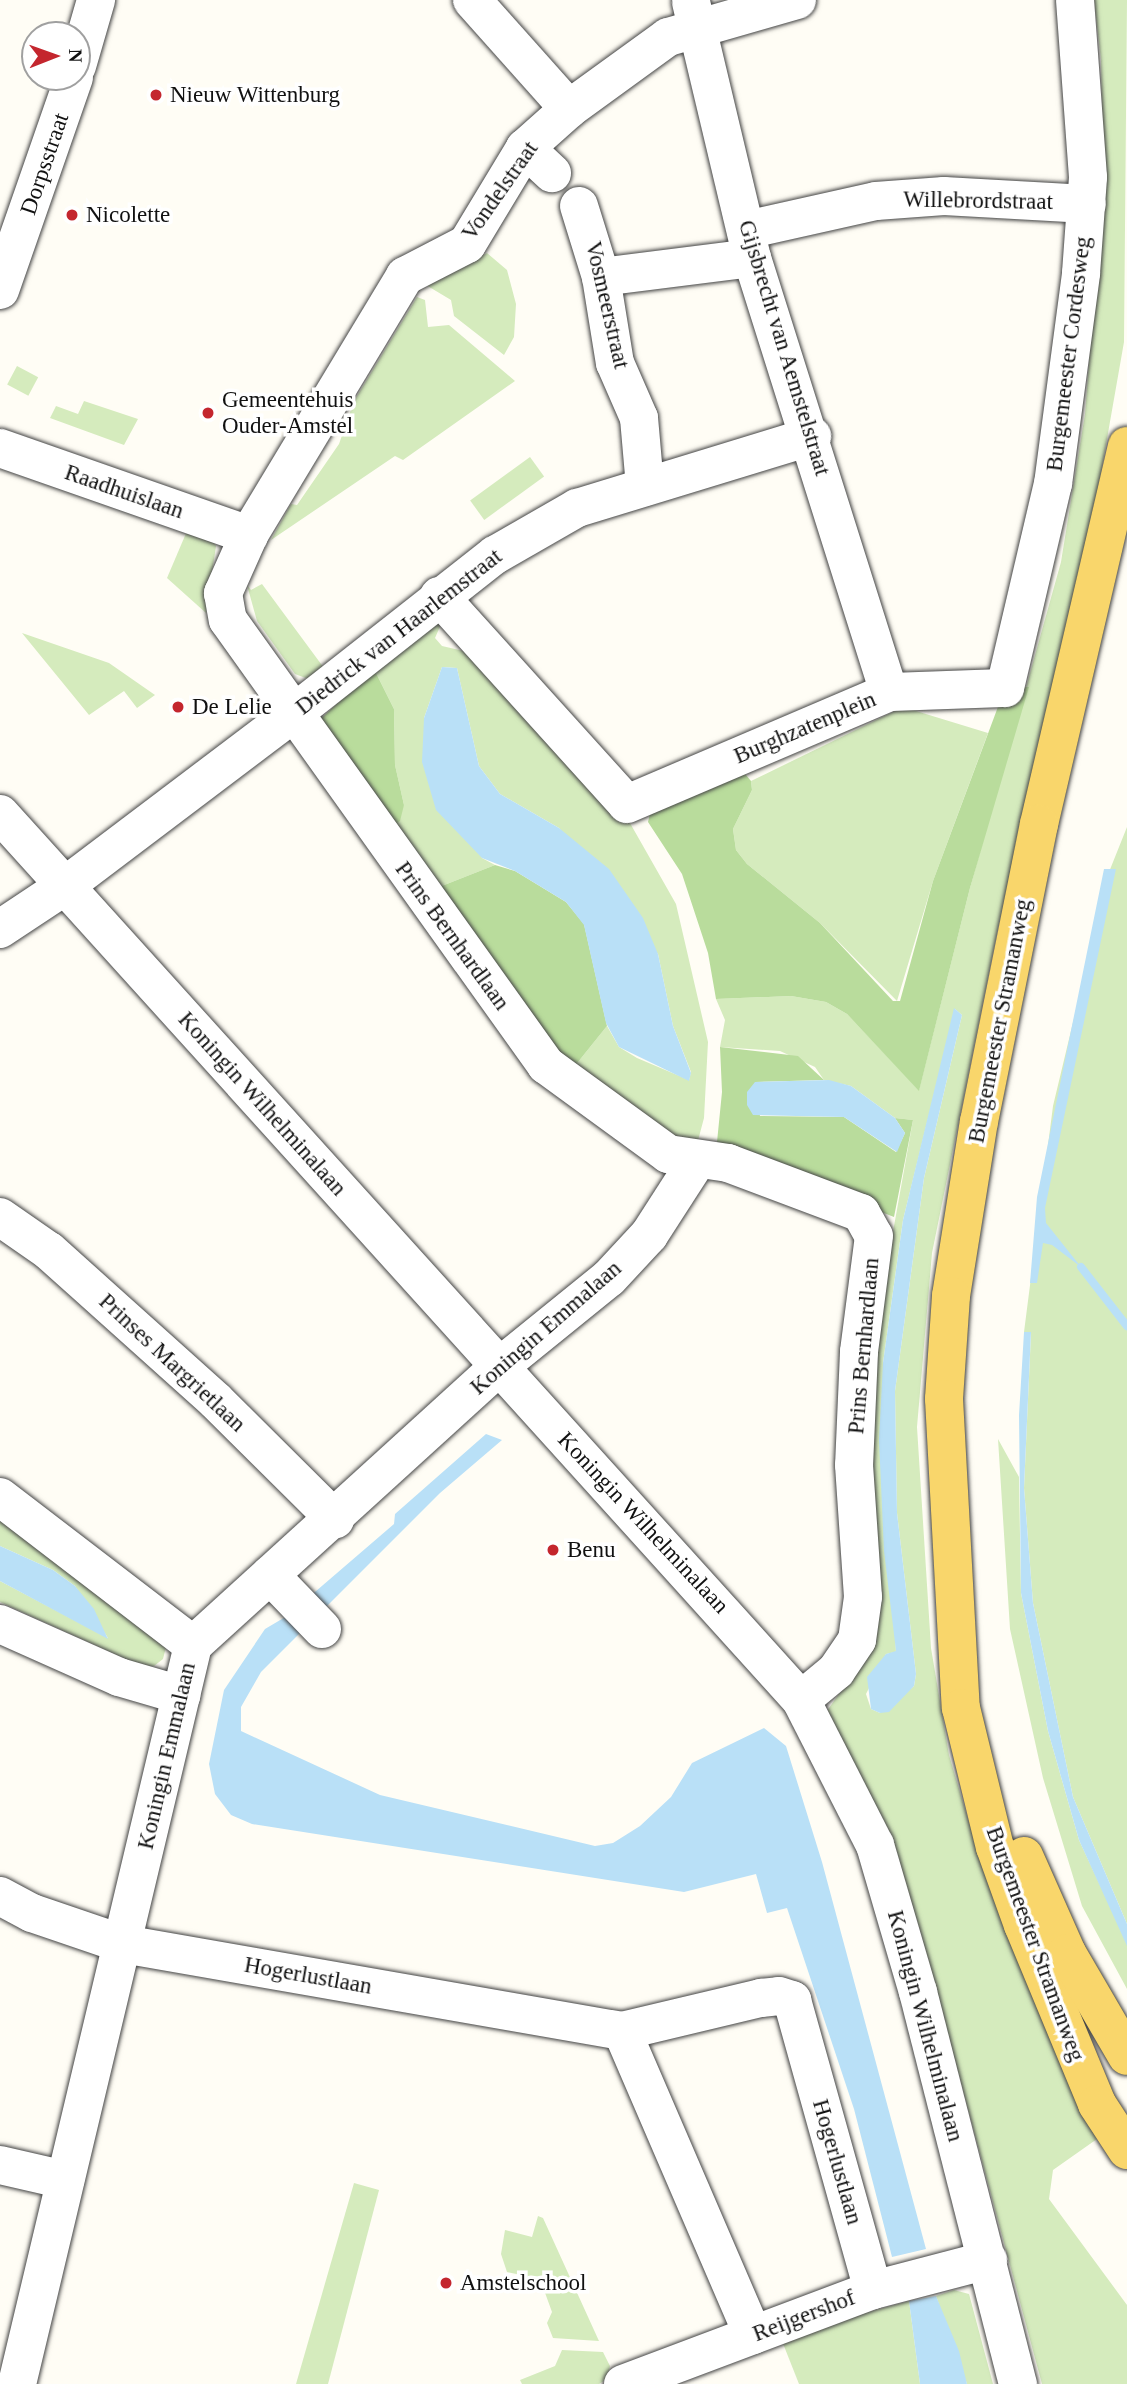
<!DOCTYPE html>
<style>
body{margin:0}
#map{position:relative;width:1127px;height:2384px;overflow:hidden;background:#fffdf5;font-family:"Times New Roman",serif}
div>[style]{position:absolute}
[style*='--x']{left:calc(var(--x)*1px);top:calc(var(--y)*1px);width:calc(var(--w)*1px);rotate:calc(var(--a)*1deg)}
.green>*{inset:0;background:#d5ebbd;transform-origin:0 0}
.forest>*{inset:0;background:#b9dc9c}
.water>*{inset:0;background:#b9e0f7}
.stream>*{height:8px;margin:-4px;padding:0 4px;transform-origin:4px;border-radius:4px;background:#b9e0f7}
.roads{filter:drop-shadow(0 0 2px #444) drop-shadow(0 0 2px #444)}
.minor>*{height:38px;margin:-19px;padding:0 19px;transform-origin:19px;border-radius:19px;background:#fff}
.major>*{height:38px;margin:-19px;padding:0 19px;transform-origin:19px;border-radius:19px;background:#f9d66b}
.dots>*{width:19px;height:19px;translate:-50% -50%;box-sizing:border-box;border:4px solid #fff;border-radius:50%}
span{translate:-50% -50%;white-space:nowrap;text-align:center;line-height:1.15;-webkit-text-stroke:7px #fff;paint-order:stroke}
.poi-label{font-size:23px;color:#111}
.left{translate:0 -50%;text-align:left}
.street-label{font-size:23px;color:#111}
.north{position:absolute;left:21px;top:21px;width:70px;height:70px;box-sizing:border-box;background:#fff;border:2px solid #a0a0a0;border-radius:50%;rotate:89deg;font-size:19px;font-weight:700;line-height:28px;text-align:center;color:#111}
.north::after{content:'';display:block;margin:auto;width:24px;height:32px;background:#c4262e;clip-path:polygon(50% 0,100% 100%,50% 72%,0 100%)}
</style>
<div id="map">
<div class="green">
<i style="clip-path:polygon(evenodd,1094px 0,1127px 0,1124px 342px,1098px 490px,998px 928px,932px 1253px,917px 1427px,931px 1648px,949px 1755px,983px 1870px,1097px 2139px,1053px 2170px,1049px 2199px,1127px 2305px,1127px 2384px,1042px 2384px,919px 1927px,878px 1813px,822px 1718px,862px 1661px,879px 1310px,913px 1120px,895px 1118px,851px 1086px,824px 1080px,815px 1067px,780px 1051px,720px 1047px,725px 1020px,716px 999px,791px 996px,826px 1002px,847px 1014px,919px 1090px,970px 888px,1061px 562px,1085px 414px,1103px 181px,1101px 60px,1094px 0,955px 1009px,962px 1015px,924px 1178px,895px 1391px,897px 1513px,916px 1674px,914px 1686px,880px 1713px,871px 1709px,866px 1694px,886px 1654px,896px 1652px,883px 1363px,903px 1220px,955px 1009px)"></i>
<i style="clip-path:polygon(487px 253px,507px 270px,516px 304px,514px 337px,504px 355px,454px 316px,451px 300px,426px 285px)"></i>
<i style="clip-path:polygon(417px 297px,425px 300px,428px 327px,449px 325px,515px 381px,403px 460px,395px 456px,271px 540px,291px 504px,297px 505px,339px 444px,354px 401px)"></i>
<i style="left:17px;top:366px;width:24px;height:21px;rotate:28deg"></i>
<i style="clip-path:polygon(84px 401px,138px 419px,124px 445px,50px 418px,56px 406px,78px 414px)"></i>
<i style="left:530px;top:457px;width:24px;height:74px;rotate:54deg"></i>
<i style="clip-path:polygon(187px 531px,212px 539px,216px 546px,206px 613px,167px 578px)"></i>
<i style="clip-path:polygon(262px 584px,324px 668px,311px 680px,295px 674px,257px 621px,247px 585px,251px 590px)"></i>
<i style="clip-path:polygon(442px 622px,435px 638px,442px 646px,468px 652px,626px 816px,676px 904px,708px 1042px,704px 1118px,696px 1148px,670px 1146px,574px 1067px,607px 1026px,619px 1047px,637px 1058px,689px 1080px,691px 1072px,673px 1026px,658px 954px,559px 828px,500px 794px,479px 766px,457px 668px,442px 667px,424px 718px,482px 858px,495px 865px,429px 891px,386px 830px,404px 805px,395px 765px,394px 709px,374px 669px,426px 628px)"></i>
<i style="clip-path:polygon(22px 633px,109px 663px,155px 695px,137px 708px,124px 691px,89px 715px)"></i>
<i style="clip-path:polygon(903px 707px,988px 733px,933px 881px,897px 1001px,820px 923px,747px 864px,736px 850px,733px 829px,752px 790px,751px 781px)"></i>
<i style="clip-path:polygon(1127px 827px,1127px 1924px,1073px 1797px,1033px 1603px,1024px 1488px,1031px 1333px,1024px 1332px,1053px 1106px,1109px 872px)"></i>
<i style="clip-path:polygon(998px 1439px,1019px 1477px,1021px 1593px,1048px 1731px,1079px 1840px,1127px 1943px,1127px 1989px,1082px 1906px,1043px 1778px,1010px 1629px)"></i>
<i style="clip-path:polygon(0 1513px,166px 1647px,163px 1659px,154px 1666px,143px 1667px,0 1602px,0 1581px,108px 1638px,75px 1586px,53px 1570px,0 1546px)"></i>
<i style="clip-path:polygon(354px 2183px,379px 2190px,328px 2384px,296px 2384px)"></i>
<i style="clip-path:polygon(538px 2216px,543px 2218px,599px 2341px,553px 2338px,547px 2323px,552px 2312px,544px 2290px,526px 2276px,507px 2272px,501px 2254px,505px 2230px,532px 2237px)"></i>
<i style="clip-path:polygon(954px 2290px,969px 2294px,993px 2384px,967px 2384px,936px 2296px)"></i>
<i style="clip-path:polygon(909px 2301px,920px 2384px,799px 2384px,780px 2336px)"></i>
<i style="clip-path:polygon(562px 2350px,603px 2352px,610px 2366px,607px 2379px,599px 2384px,522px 2384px,520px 2380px,555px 2366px)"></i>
</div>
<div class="forest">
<i style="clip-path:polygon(374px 669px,394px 709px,395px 765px,404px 805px,400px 821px,386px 830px,312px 727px)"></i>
<i style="clip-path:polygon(1029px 687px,970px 888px,919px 1091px,847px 1014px,826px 1002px,791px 996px,716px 999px,708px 953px,682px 874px,648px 822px,652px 805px,736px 763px,751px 781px,752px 790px,733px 829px,736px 850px,747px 864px,820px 923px,893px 1001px,900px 1001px,933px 881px,1005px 688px)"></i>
<i style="clip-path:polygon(495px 865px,515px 871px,566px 902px,584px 924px,607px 1026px,574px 1067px,542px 1040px,429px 891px)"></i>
<i style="clip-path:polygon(720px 1047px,798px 1056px,824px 1080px,755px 1082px,760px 1116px,844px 1117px,896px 1152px,905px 1133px,895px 1118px,913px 1120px,894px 1217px,732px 1153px,717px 1142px,722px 1092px)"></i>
</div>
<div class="water">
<i style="clip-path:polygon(442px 667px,457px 668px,479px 766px,500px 794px,559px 828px,609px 869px,643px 918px,658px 954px,673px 1026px,691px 1073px,689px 1081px,619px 1047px,606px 1023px,584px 925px,566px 902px,515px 871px,482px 858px,436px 810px,422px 762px,424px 718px)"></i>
<i style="clip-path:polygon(1104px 869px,1116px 869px,1045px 1208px,1046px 1223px,1081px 1267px,1052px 1245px,1043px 1243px,1037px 1283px,1030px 1283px,1037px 1197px)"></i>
<i style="clip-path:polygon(954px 1008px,962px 1015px,924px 1178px,895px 1391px,897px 1513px,916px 1674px,914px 1686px,889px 1712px,880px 1713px,871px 1709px,867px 1677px,886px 1654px,896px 1651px,884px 1551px,879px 1440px,883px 1363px,903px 1220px)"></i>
<i style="clip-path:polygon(829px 1080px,851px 1086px,895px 1118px,905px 1133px,897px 1152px,844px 1117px,753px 1115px,747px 1105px,747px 1092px,755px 1082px)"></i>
<i style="clip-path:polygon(1024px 1332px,1031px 1332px,1024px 1488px,1033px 1603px,1073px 1797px,1127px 1924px,1127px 1946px,1079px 1840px,1048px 1731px,1021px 1593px,1019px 1415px)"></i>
<i style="clip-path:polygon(486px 1434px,502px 1440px,440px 1493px,261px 1672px,241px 1707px,241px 1731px,380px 1795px,595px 1846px,613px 1843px,640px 1826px,671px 1797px,692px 1763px,764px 1728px,786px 1746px,822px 1862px,926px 2249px,892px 2257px,854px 2109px,787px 1908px,767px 1913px,756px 1874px,684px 1892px,252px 1824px,231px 1815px,215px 1794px,209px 1764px,224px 1690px,265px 1629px,287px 1616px,394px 1524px,395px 1514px)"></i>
<i style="clip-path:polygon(0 1546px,53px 1570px,75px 1586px,94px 1609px,108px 1639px,0 1581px)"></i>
<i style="clip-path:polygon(936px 2296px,959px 2351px,967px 2384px,920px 2384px,909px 2301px)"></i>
</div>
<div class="stream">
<i style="--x:1081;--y:1267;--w:75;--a:52.1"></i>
</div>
<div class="roads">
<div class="minor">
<i style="--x:472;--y:0;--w:146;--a:48.3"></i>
<i style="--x:797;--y:0;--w:134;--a:164"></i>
<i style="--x:668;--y:37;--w:122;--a:144"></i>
<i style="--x:569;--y:109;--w:59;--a:138.4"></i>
<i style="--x:525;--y:148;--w:112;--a:121.1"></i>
<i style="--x:467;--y:244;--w:70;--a:152.7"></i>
<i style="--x:405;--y:276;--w:302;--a:121.1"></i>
<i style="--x:249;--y:535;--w:64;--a:114.1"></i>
<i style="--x:223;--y:593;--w:27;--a:80"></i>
<i style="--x:228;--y:620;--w:547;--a:54.45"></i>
<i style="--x:546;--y:1065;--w:151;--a:36.1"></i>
<i style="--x:668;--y:1154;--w:61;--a:8.5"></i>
<i style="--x:728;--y:1163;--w:142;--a:20.6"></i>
<i style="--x:861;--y:1213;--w:26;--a:61"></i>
<i style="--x:874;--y:1236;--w:117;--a:97.4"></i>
<i style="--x:859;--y:1352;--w:113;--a:92.5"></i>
<i style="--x:854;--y:1465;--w:132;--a:86.1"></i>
<i style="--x:863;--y:1597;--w:43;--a:97.9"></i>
<i style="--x:857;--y:1640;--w:37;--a:124"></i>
<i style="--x:836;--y:1671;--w:45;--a:140.4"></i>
<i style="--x:691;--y:2;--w:263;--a:76.6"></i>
<i style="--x:752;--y:258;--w:455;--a:72.5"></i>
<i style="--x:77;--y:66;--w:69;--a:-73.9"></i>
<i style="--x:525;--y:148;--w:37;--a:43"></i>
<i style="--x:579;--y:206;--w:74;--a:72.8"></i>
<i style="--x:601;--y:277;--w:87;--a:80.8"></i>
<i style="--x:615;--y:363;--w:60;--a:66.4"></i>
<i style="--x:639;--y:418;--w:69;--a:85"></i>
<i style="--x:746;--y:230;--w:133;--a:-12.6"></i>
<i style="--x:876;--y:201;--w:68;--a:-4.2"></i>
<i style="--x:944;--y:196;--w:143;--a:3.2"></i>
<i style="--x:601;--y:277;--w:152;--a:-7.2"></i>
<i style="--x:0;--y:290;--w:225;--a:-70.8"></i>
<i style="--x:0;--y:448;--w:264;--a:19.3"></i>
<i style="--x:439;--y:596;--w:280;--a:47.9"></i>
<i style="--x:627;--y:804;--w:285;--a:-23.1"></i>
<i style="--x:889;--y:692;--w:116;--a:-2"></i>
<i style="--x:1005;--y:688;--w:210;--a:-76.8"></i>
<i style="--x:1053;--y:484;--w:213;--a:-82.4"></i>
<i style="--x:1081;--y:273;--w:96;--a:-85.8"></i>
<i style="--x:1088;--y:177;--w:177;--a:-94.2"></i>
<i style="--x:0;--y:814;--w:1194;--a:47.88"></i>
<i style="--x:801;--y:1700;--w:163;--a:63"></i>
<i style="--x:875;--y:1845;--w:153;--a:73.7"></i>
<i style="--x:918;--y:1992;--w:405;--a:75.7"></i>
<i style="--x:0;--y:929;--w:78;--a:-33.5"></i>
<i style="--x:65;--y:886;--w:287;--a:-37.1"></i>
<i style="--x:294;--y:713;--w:256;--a:-38.2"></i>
<i style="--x:495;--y:555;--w:95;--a:-29.8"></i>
<i style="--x:577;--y:508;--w:246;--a:-17"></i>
<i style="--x:0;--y:1217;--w:60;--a:34.8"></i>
<i style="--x:49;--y:1251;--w:224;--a:41.9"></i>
<i style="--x:216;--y:1401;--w:168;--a:44.8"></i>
<i style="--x:0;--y:1497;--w:243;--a:37.5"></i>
<i style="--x:270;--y:1575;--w:75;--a:46.1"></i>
<i style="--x:0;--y:1624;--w:130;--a:24"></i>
<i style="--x:119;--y:1677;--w:65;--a:16.2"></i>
<i style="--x:0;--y:1896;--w:36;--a:28"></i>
<i style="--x:32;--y:1913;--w:96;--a:18.8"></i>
<i style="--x:123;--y:1944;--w:507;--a:9.89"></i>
<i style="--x:622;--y:2031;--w:143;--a:-13.4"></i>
<i style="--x:761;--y:1998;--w:18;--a:-6"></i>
<i style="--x:779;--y:1996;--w:14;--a:17"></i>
<i style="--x:792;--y:2000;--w:301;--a:74.4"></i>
<i style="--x:622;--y:2031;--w:331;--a:66.7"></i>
<i style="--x:0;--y:2165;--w:67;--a:13"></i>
<i style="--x:17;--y:2384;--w:760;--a:-76.6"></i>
<i style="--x:193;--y:1645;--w:413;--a:-42.3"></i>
<i style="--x:499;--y:1367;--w:141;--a:-39"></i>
<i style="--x:609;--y:1278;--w:59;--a:-47.1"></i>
<i style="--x:649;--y:1235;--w:87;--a:-57.2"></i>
<i style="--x:623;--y:2384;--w:267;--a:-20.6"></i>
<i style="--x:873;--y:2290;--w:119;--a:-14.6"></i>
</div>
<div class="major">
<i style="--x:1127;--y:446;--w:388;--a:103.1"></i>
<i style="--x:1039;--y:824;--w:303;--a:101.4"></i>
<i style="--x:979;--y:1121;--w:177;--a:99.1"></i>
<i style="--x:951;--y:1296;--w:103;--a:93.9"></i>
<i style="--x:944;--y:1399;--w:309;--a:86.9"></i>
<i style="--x:961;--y:1708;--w:143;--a:76.3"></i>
<i style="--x:995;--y:1847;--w:83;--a:70.3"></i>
<i style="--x:1023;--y:1925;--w:194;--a:67.5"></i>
<i style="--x:1097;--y:2104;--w:55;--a:56.9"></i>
<i style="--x:1024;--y:1856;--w:106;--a:66.1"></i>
<i style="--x:1067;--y:1953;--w:119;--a:59.8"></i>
</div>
</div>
<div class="dots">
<i style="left:156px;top:95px;background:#c4262e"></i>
<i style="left:72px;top:215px;background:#c4262e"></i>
<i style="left:208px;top:413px;background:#c4262e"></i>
<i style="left:178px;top:707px;background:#c4262e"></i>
<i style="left:553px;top:1550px;background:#c4262e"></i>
<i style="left:446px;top:2283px;background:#c4262e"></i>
</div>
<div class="poi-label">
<span class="left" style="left:170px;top:95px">Nieuw Wittenburg</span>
<span class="left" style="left:86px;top:215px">Nicolette</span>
<span class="left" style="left:222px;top:413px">Gemeentehuis<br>Ouder-Amstel</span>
<span class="left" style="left:192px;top:707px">De Lelie</span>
<span class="left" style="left:567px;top:1550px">Benu</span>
<span class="left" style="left:460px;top:2283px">Amstelschool</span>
</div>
<div class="street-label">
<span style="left:45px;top:164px;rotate:-71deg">Dorpsstraat</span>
<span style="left:500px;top:191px;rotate:-55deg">Vondelstraat</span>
<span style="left:978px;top:201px;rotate:1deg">Willebrordstraat</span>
<span style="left:607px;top:305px;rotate:77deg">Vosmeerstraat</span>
<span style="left:784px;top:348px;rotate:73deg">Gijsbrecht van Aemstelstraat</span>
<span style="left:1069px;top:354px;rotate:-83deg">Burgemeester Cordesweg</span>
<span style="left:124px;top:492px;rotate:19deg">Raadhuislaan</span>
<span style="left:399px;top:632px;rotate:-38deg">Diedrick van Haarlemstraat</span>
<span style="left:805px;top:728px;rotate:-23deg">Burghzatenplein</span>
<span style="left:452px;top:936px;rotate:54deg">Prins Bernhardlaan</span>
<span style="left:1000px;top:1021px;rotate:-79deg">Burgemeester Stramanweg</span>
<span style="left:262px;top:1104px;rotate:48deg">Koningin Wilhelminalaan</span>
<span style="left:546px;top:1328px;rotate:-41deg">Koningin Emmalaan</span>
<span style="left:864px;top:1346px;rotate:-85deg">Prins Bernhardlaan</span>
<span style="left:172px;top:1363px;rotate:43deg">Prinses Margrietlaan</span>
<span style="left:643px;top:1523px;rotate:47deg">Koningin Wilhelminalaan</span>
<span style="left:167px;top:1756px;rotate:-77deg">Koningin Emmalaan</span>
<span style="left:1035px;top:1944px;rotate:70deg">Burgemeester Stramanweg</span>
<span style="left:308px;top:1976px;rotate:10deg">Hogerlustlaan</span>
<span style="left:925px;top:2026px;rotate:75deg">Koningin Wilhelminalaan</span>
<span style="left:837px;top:2162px;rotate:74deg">Hogerlustlaan</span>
<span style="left:804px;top:2316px;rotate:-21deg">Reijgershof</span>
</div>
<div class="north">N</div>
</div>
